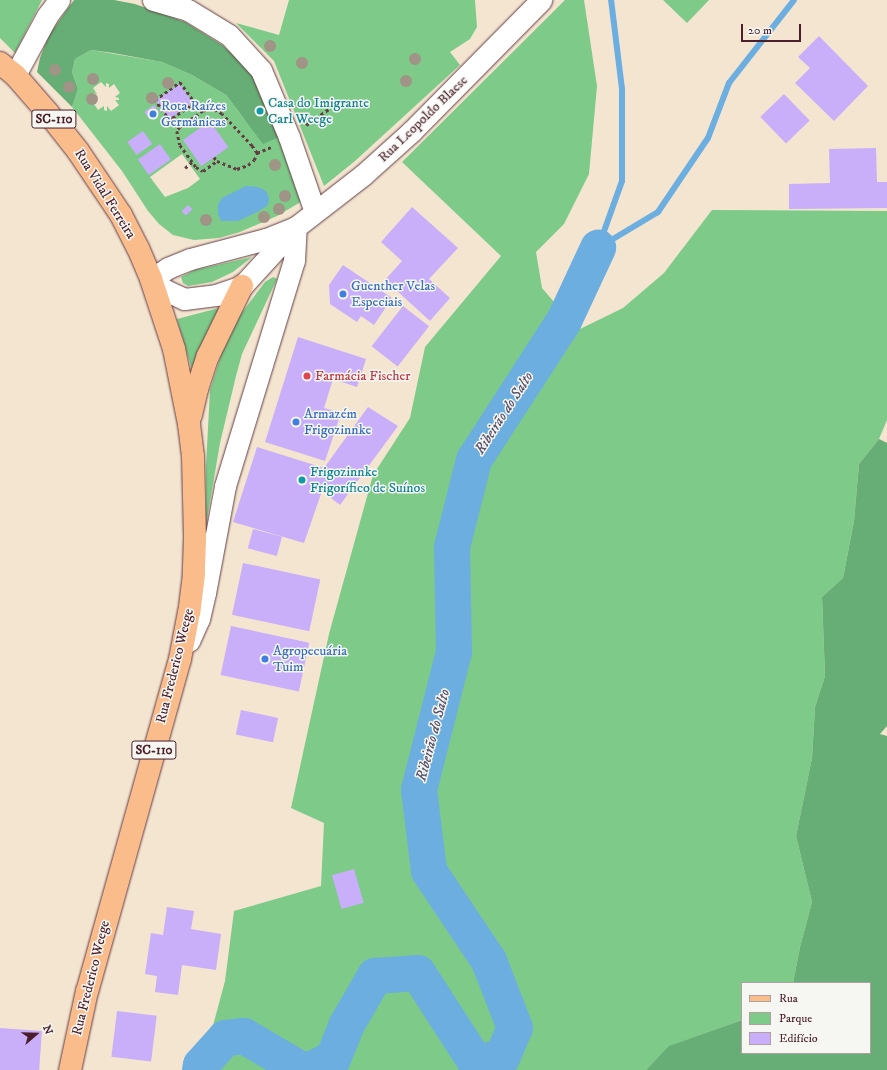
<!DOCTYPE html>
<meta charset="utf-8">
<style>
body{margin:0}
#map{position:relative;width:887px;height:1070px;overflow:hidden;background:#f4e5d1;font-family:"IM FELL DW Pica",serif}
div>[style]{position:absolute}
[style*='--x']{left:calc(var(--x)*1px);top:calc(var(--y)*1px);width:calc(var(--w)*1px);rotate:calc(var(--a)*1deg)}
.green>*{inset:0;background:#7dca89}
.forest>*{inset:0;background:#66ae75}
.water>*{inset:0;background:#6caee0}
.stream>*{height:6px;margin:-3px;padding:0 3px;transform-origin:3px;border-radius:3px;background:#6caee0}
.river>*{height:36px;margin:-18px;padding:0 18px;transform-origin:18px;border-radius:18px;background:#6caee0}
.building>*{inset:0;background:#c9aef9;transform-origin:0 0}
.path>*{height:2.5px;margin-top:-1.25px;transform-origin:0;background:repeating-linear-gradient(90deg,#643d44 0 3px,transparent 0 6px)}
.roads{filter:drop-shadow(0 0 1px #643d44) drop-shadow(0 0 1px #643d44)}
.minor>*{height:21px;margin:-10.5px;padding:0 10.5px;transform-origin:10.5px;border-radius:10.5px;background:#fff}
.major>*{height:22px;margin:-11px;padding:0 11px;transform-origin:11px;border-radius:11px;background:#f9bc8a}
.trees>*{width:12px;height:12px;margin:-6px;border-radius:50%;background:#9f9485}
.dots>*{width:11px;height:11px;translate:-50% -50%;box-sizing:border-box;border:2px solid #f6f6f2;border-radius:50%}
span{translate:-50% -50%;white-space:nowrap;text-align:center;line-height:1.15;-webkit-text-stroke:3px #f6f6f2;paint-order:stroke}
.shield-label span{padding:1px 3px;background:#f6f6f2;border:1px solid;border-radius:3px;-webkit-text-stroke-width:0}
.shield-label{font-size:13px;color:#4a1f2b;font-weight:700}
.culture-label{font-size:14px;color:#0d838f}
.left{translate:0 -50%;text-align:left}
.shop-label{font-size:14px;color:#366cbe}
.street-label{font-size:14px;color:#4a1f2b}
.health-label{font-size:14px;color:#be3a42}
.water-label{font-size:15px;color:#56516a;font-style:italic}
.legend{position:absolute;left:741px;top:982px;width:130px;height:72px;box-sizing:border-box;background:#f6f6f2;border:1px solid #b1a0a2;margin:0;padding:5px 7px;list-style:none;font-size:12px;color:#4a1f2b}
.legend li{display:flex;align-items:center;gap:8px;height:20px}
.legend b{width:20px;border:1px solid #b1a0a2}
.north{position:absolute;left:16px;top:1014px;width:40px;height:40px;-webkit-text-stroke:3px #f6f6f2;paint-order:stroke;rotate:70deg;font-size:11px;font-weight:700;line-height:16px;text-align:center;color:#4a1f2b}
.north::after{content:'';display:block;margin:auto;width:14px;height:18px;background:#4a1f2b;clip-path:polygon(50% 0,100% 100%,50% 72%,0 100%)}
.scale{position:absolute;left:741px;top:24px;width:60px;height:18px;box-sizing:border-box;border:2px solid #4a1f2b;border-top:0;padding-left:5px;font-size:12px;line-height:14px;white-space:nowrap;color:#4a1f2b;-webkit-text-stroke:3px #f6f6f2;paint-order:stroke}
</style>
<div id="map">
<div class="green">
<i style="clip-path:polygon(0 0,42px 0,15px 53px,0 38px)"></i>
<i style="clip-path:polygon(289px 0,475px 0,477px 27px,470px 39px,450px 52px,460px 65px,355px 161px,324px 186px,274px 61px,236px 23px,279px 35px)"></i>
<i style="clip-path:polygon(565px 0,584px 0,597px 86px,589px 174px,564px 224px,536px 252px,542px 288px,578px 330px,623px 308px,664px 273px,712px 210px,887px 211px,887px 420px,879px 439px,859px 464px,854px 521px,843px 578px,822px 597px,825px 676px,815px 707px,812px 758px,796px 836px,812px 902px,800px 947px,793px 983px,742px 983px,742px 1020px,670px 1046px,646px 1070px,192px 1070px,194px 1060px,211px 1033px,225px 981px,234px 911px,321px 886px,324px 823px,291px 808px,329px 634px,373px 475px,410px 418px,425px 347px,501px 256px,402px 162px)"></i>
<i style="clip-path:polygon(663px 0,709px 0,687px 23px)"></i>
<i style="clip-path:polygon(evenodd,91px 50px,162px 62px,192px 75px,226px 95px,244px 119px,279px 137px,304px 200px,277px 216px,240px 232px,219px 238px,194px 240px,173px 235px,159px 224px,148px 211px,122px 171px,72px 107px,78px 89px,72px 72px,75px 59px,91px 50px,101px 82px,106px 87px,106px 83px,109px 84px,109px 88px,114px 84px,120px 93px,115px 97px,119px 98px,119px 100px,115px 100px,119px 105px,111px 111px,107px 106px,107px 111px,104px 110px,104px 106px,98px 110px,92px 101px,97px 97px,93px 96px,93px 93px,97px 94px,93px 88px,101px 82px,91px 50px,182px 154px,200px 179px,188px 188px,165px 197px,150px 177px,182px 154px)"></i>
<i style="clip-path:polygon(252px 257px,233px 272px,212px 282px,188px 286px,183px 283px,181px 277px,195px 270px)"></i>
<i style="clip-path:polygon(273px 277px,277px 279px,242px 354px,236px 376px,220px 443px,206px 525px,206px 466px,210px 390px,221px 355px,240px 315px,265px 282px)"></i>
<i style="clip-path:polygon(219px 308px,192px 370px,177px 319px)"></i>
</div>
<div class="forest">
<i style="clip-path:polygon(74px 0,114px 0,135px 4px,185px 22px,222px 45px,256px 75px,279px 137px,263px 144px,226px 95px,192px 75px,162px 62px,113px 53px,91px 50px,75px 59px,72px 72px,78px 89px,72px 107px,37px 72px,40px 58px,49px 35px)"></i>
<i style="clip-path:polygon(879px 439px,887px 443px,887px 726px,880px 734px,887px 736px,887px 1070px,646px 1070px,669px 1046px,742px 1020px,742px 1053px,870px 1053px,870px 983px,793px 983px,800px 947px,812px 902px,796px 836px,812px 758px,815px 707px,825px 676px,822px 597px,843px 578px,854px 521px,859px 464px)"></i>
</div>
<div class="water">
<i style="clip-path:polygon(246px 186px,258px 187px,266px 191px,269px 198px,268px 205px,259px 211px,238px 221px,221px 221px,218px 214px,218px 205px,222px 198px)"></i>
</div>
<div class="stream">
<i style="--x:598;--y:248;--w:70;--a:-31"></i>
<i style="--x:658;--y:212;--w:89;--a:-56"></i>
<i style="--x:708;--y:138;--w:59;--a:-69.1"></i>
<i style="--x:729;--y:83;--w:105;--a:-51.9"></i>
<i style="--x:598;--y:248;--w:71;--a:-70.3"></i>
<i style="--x:622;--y:181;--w:92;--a:-90"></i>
<i style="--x:622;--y:89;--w:90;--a:-97"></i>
</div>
<div class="river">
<i style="--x:200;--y:1070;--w:5;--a:-79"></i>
<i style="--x:201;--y:1065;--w:36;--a:-48"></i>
<i style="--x:225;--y:1038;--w:19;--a:-6"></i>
<i style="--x:244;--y:1036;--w:67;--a:30.4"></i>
<i style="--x:310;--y:1070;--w:25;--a:-26"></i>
<i style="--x:333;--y:1059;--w:35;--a:-68"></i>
<i style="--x:346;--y:1026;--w:58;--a:-59.9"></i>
<i style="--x:375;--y:976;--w:43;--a:-4"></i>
<i style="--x:418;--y:973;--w:107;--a:57.2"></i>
<i style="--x:476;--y:1063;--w:26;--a:-11"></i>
<i style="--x:502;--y:1058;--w:33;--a:-67"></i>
<i style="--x:515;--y:1028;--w:72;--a:-111.2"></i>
<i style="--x:489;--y:961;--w:108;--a:-123.7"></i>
<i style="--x:429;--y:871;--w:82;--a:-97"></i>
<i style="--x:419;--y:790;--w:142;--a:-75.8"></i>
<i style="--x:454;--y:652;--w:105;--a:-91.1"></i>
<i style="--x:452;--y:547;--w:90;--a:-75.8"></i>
<i style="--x:474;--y:460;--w:166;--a:-57.1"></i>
<i style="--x:564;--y:321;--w:81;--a:-65"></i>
</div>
<div class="building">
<i style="clip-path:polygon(819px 36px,868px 86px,834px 121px,795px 83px,810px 68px,798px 57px)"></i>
<i style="left:180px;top:84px;width:23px;height:29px;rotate:56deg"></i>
<i style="left:784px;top:94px;width:37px;height:33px;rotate:46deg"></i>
<i style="left:154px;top:105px;width:9px;height:12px;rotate:54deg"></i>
<i style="left:210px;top:121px;width:32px;height:33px;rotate:55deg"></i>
<i style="left:143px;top:131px;width:16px;height:19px;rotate:55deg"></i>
<i style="left:160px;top:144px;width:19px;height:27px;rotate:55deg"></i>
<i style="clip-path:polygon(876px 148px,877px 182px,887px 182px,887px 208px,789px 209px,789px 184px,830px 183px,829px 149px)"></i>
<i style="left:188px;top:205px;width:6px;height:9px;rotate:45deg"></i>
<i style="clip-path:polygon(412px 207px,458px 248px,429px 279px,450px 298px,430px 321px,385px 280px,402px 261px,381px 242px)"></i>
<i style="clip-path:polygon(343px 265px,392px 298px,374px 325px,361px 316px,357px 322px,330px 304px,329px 285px)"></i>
<i style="left:403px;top:306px;width:33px;height:51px;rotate:38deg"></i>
<i style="clip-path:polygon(298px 337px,366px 359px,357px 387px,333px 379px,324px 408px,341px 413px,325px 461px,265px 442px)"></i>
<i style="clip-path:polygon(368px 407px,398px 426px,340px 505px,322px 491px,304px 543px,233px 522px,257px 447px,324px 468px)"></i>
<i style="left:253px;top:529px;width:30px;height:20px;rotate:15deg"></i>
<i style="left:243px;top:563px;width:79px;height:53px;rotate:12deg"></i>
<i style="left:231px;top:626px;width:80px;height:50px;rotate:12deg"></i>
<i style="left:241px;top:710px;width:38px;height:25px;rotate:12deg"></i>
<i style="left:354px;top:869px;width:35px;height:23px;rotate:74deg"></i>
<i style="clip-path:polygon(167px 907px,194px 911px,191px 929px,221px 934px,216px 970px,182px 965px,178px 995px,155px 992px,157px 976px,145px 974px,151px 933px,163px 935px)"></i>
<i style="left:117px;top:1011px;width:40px;height:46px;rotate:7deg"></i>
<i style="left:0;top:1028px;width:42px;height:42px;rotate:4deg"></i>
</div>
<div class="path">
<i style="--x:173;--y:118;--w:4;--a:135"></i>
<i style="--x:170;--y:121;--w:26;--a:-126"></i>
<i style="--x:155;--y:100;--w:31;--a:-36"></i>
<i style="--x:180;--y:82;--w:26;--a:54"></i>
<i style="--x:195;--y:103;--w:27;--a:146"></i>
<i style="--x:173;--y:118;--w:11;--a:52"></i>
<i style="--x:306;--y:125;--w:29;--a:-35"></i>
<i style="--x:257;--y:153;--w:9;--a:-126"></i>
<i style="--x:252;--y:146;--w:44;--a:-133.2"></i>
<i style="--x:222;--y:114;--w:11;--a:-153"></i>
<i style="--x:212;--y:109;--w:9;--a:167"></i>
<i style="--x:203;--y:111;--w:28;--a:145"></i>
<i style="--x:180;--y:127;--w:5;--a:127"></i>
<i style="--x:177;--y:131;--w:14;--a:78"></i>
<i style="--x:180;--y:145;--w:27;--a:54"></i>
<i style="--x:196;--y:167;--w:8;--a:30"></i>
<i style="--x:203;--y:171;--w:17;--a:-36"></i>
<i style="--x:217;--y:161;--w:22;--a:22"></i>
<i style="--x:237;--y:169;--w:12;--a:-20"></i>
<i style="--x:248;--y:165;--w:8;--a:-40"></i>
<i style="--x:254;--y:160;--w:8;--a:-67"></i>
<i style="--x:257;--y:153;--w:15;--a:-23"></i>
<i style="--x:214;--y:157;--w:5;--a:53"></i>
<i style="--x:185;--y:168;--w:9;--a:-41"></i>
</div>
<div class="roads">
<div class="minor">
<i style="--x:153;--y:0;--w:36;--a:16"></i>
<i style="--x:188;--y:10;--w:48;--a:31.4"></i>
<i style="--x:229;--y:35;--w:47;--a:47.6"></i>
<i style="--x:261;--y:70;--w:73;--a:67.3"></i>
<i style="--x:289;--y:137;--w:79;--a:70.9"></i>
<i style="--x:15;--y:75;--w:67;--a:-61.5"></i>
<i style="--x:47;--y:16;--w:20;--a:-53"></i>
<i style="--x:296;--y:227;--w:32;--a:158"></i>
<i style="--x:266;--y:239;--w:79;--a:165.3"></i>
<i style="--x:190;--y:259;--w:24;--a:158"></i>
<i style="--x:168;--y:268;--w:20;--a:147"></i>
<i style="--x:151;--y:279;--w:18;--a:38"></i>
<i style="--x:165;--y:290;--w:21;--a:25"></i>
<i style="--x:184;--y:299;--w:32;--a:-7"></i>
<i style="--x:216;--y:295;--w:28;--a:-19"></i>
<i style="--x:242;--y:286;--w:80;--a:-47.5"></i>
<i style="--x:296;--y:227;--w:85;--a:-37.8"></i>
<i style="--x:363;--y:175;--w:66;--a:-41.9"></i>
<i style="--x:412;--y:131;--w:184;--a:-45.4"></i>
<i style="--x:189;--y:641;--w:24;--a:-66"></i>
<i style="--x:199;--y:619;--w:27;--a:-77"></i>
<i style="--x:205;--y:593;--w:109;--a:-79.4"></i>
<i style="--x:225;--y:486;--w:235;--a:-73"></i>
<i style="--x:294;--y:261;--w:34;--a:-87"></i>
</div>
<div class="major">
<i style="--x:0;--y:63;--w:19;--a:39"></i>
<i style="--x:15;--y:75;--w:50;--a:49"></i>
<i style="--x:48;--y:113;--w:48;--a:51.7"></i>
<i style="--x:78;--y:151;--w:77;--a:56.1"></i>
<i style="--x:121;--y:215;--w:37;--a:63"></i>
<i style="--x:138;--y:248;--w:34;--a:67"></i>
<i style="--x:151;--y:279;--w:74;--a:71.8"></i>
<i style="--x:174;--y:349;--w:76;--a:78.7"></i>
<i style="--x:189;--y:424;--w:32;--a:83"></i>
<i style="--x:193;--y:456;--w:82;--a:88.6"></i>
<i style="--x:195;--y:538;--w:36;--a:92"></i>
<i style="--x:194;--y:574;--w:38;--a:97"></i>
<i style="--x:189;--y:612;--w:48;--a:100.8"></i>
<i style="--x:180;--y:659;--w:345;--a:105.6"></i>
<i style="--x:87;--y:991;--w:81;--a:102.1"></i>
<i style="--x:191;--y:415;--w:27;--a:-77"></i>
<i style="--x:197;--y:389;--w:35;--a:-72"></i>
<i style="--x:208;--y:356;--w:78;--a:-64.1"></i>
</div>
</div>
<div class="trees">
<i style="left:270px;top:46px"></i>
<i style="left:415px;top:59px"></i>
<i style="left:302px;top:63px"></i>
<i style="left:55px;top:70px"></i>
<i style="left:93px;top:79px"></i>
<i style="left:406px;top:81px"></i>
<i style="left:168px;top:83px"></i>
<i style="left:69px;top:87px"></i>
<i style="left:152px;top:98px"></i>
<i style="left:92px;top:99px"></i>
<i style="left:275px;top:165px"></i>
<i style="left:285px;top:196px"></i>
<i style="left:279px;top:209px"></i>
<i style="left:264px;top:217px"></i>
<i style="left:206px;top:220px"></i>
</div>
<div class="dots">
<i style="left:260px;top:111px;background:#0f9aa8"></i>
<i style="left:153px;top:114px;background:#3f7fe0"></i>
<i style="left:343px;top:294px;background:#3f7fe0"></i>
<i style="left:307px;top:376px;background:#e0444e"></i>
<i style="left:296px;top:422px;background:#3f7fe0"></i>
<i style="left:302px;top:480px;background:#0f9aa8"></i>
<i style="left:265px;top:659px;background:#3f7fe0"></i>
</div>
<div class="shield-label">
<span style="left:54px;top:119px">SC-110</span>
<span style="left:154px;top:750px">SC-110</span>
</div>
<div class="culture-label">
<span class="left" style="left:268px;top:111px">Casa do Imigrante<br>Carl Weege</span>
<span class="left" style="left:310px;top:480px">Frigozinnke<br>Frigorífico de Suínos</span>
</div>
<div class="shop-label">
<span class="left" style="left:161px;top:114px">Rota Raízes<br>Germânicas</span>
<span class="left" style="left:351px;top:294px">Guenther Velas<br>Especiais</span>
<span class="left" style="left:304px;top:422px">Armazém<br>Frigozinnke</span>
<span class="left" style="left:273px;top:659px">Agropecuária<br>Tuim</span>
</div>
<div class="street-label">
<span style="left:423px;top:119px;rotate:-44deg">Rua Leopoldo Blaese</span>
<span style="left:105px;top:194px;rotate:58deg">Rua Vidal Ferreira</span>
<span style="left:175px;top:666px;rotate:-76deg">Rua Frederico Weege</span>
<span style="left:91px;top:978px;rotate:-76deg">Rua Frederico Weege</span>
</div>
<div class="health-label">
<span class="left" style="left:315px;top:376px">Farmácia Fischer</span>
</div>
<div class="water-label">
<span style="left:504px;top:413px;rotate:-57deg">Ribeirão do Salto</span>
<span style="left:433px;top:735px;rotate:-75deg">Ribeirão do Salto</span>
</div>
<ul class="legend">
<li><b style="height:5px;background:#f9bc8a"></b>Rua</li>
<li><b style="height:11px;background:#7dca89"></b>Parque</li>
<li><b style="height:11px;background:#c9aef9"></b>Edifício</li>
</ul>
<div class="north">N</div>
<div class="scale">20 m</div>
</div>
